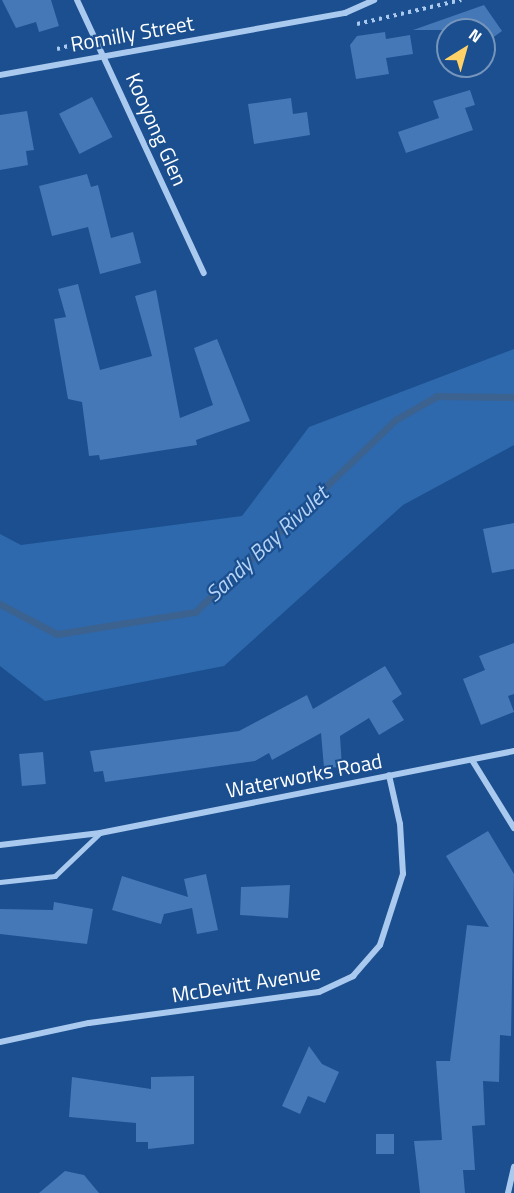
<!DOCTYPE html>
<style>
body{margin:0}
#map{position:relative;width:514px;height:1193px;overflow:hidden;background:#1b4f8f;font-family:"Titillium Web",sans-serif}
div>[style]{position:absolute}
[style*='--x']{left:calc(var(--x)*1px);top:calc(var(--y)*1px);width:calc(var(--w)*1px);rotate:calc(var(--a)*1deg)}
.green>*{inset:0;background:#2e69ad}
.stream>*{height:7px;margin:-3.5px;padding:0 3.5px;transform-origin:3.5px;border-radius:3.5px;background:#3c6290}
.building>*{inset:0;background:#4478b7;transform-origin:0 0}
.path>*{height:4px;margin-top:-2px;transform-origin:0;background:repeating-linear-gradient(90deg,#a9c9ee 0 3px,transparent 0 7.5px)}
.service>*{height:4.5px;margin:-2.25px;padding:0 2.25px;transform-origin:2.25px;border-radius:2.25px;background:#a9c9ee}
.minor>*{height:6px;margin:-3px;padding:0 3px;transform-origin:3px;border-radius:3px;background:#a9c9ee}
span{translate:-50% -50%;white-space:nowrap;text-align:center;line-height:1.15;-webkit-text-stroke:4.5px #1b4f8f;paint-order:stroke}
.street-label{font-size:21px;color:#fff}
.water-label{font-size:22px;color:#b5d3f5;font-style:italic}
.north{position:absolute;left:436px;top:18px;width:60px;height:60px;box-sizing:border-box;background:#1b4f8f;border:2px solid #7695bc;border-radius:50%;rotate:37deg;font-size:16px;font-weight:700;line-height:24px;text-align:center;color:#fff}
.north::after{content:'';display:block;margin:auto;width:21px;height:27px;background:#ffd166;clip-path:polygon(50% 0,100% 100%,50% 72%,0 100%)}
</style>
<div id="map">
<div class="green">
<i style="clip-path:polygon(514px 349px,514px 445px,403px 505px,224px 666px,45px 701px,0 666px,0 534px,21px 545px,242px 516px,309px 427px)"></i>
</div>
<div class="stream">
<i style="--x:0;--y:604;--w:64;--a:27.8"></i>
<i style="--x:57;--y:634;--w:140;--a:-9.1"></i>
<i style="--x:195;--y:612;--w:277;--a:-43.8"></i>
<i style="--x:395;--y:420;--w:48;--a:-29.7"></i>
<i style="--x:437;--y:396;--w:77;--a:0.7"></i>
</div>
<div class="building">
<i style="clip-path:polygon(2px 0,51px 0,59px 26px,39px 32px,36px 22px,16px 28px)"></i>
<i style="clip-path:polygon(484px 5px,502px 31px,484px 44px,484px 30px,413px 30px)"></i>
<i style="clip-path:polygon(385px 32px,386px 39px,410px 35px,413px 54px,386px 58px,389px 74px,356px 79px,350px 45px,357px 36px)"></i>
<i style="clip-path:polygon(470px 90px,475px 105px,465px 108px,473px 130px,406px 153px,398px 132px,439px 118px,433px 101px)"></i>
<i style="left:92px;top:97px;width:45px;height:37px;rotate:63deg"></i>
<i style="clip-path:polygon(291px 98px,293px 114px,307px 112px,310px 135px,254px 144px,248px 104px)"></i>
<i style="clip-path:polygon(27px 111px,34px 150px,26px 151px,28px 165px,0 170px,0 115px)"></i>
<i style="clip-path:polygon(87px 174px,91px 187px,98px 185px,111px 238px,133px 232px,141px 263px,100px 274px,88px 227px,52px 236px,39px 186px)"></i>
<i style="clip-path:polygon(78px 284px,100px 370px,152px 356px,135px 296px,156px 290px,180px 418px,213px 405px,194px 348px,217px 339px,250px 421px,196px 440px,197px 445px,100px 460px,99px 455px,89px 456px,82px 402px,68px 399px,54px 319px,66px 317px,58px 289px)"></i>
<i style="clip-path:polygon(514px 523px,514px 569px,492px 573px,483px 529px)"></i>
<i style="clip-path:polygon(514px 643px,514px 694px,508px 696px,514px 712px,481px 725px,463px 679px,485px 670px,479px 656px)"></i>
<i style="clip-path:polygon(385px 666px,402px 694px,392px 701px,404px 720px,379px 735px,369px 718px,340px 736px,342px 767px,324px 768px,321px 733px,272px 760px,269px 753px,255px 761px,105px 782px,103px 771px,94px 772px,90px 751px,239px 731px,307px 695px,313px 709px)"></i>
<i style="left:43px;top:752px;width:32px;height:24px;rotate:85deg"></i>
<i style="clip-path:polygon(488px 831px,514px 874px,511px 1036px,500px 1035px,499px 1082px,483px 1081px,485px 1125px,472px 1126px,475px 1170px,463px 1170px,465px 1193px,420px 1193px,414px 1141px,442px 1140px,436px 1061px,450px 1061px,467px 925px,489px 927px,446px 856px)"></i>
<i style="clip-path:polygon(206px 874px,218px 930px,197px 934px,192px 908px,164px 914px,161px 924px,112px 910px,122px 876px,188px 897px,184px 879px)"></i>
<i style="clip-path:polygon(290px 885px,288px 918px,240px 915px,241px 887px)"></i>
<i style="clip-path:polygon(54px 902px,93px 909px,87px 944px,0 934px,0 909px,53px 910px)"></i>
<i style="clip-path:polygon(309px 1046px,322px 1064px,339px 1072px,325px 1103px,308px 1096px,300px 1114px,282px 1106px)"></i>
<i style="clip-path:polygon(194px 1076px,194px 1144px,148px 1149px,148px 1142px,136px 1142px,136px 1123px,69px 1117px,72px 1077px,151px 1089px,151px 1077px)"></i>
<i style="left:376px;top:1134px;width:18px;height:20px"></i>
<i style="clip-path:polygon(65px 1171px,84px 1175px,99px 1193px,39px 1193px)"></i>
</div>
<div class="path">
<i style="--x:357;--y:24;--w:107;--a:-13"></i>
<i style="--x:57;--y:49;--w:28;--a:-15"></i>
</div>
<div class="service">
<i style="--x:0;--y:882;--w:55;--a:-6.2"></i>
<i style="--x:55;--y:876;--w:62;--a:-43.7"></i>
</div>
<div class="minor">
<i style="--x:77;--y:0;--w:301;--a:65.1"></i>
<i style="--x:0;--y:75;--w:351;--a:-10.2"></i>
<i style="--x:345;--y:13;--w:32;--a:-24"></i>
<i style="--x:472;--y:760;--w:80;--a:58.3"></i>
<i style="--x:0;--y:845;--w:101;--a:-6.8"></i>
<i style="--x:100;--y:833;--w:422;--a:-11.2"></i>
<i style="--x:0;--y:1042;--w:91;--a:-12.1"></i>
<i style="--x:89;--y:1023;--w:232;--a:-7.7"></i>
<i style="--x:319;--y:992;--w:38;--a:-25"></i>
<i style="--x:353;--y:976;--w:41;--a:-48.9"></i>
<i style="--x:380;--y:945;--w:75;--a:-72.1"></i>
<i style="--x:403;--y:874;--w:50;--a:-93.4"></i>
<i style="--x:400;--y:824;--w:50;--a:-102.7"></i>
<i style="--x:508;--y:1193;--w:27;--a:-77"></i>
</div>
<div class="street-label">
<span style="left:132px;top:33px;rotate:-10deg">Romilly Street</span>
<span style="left:157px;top:129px;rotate:66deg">Kooyong Glen</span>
<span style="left:304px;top:775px;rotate:-11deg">Waterworks Road</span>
<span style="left:246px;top:983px;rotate:-9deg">McDevitt Avenue</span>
</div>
<div class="water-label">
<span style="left:267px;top:544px;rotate:-43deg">Sandy Bay Rivulet</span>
</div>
<div class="north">N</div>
</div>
